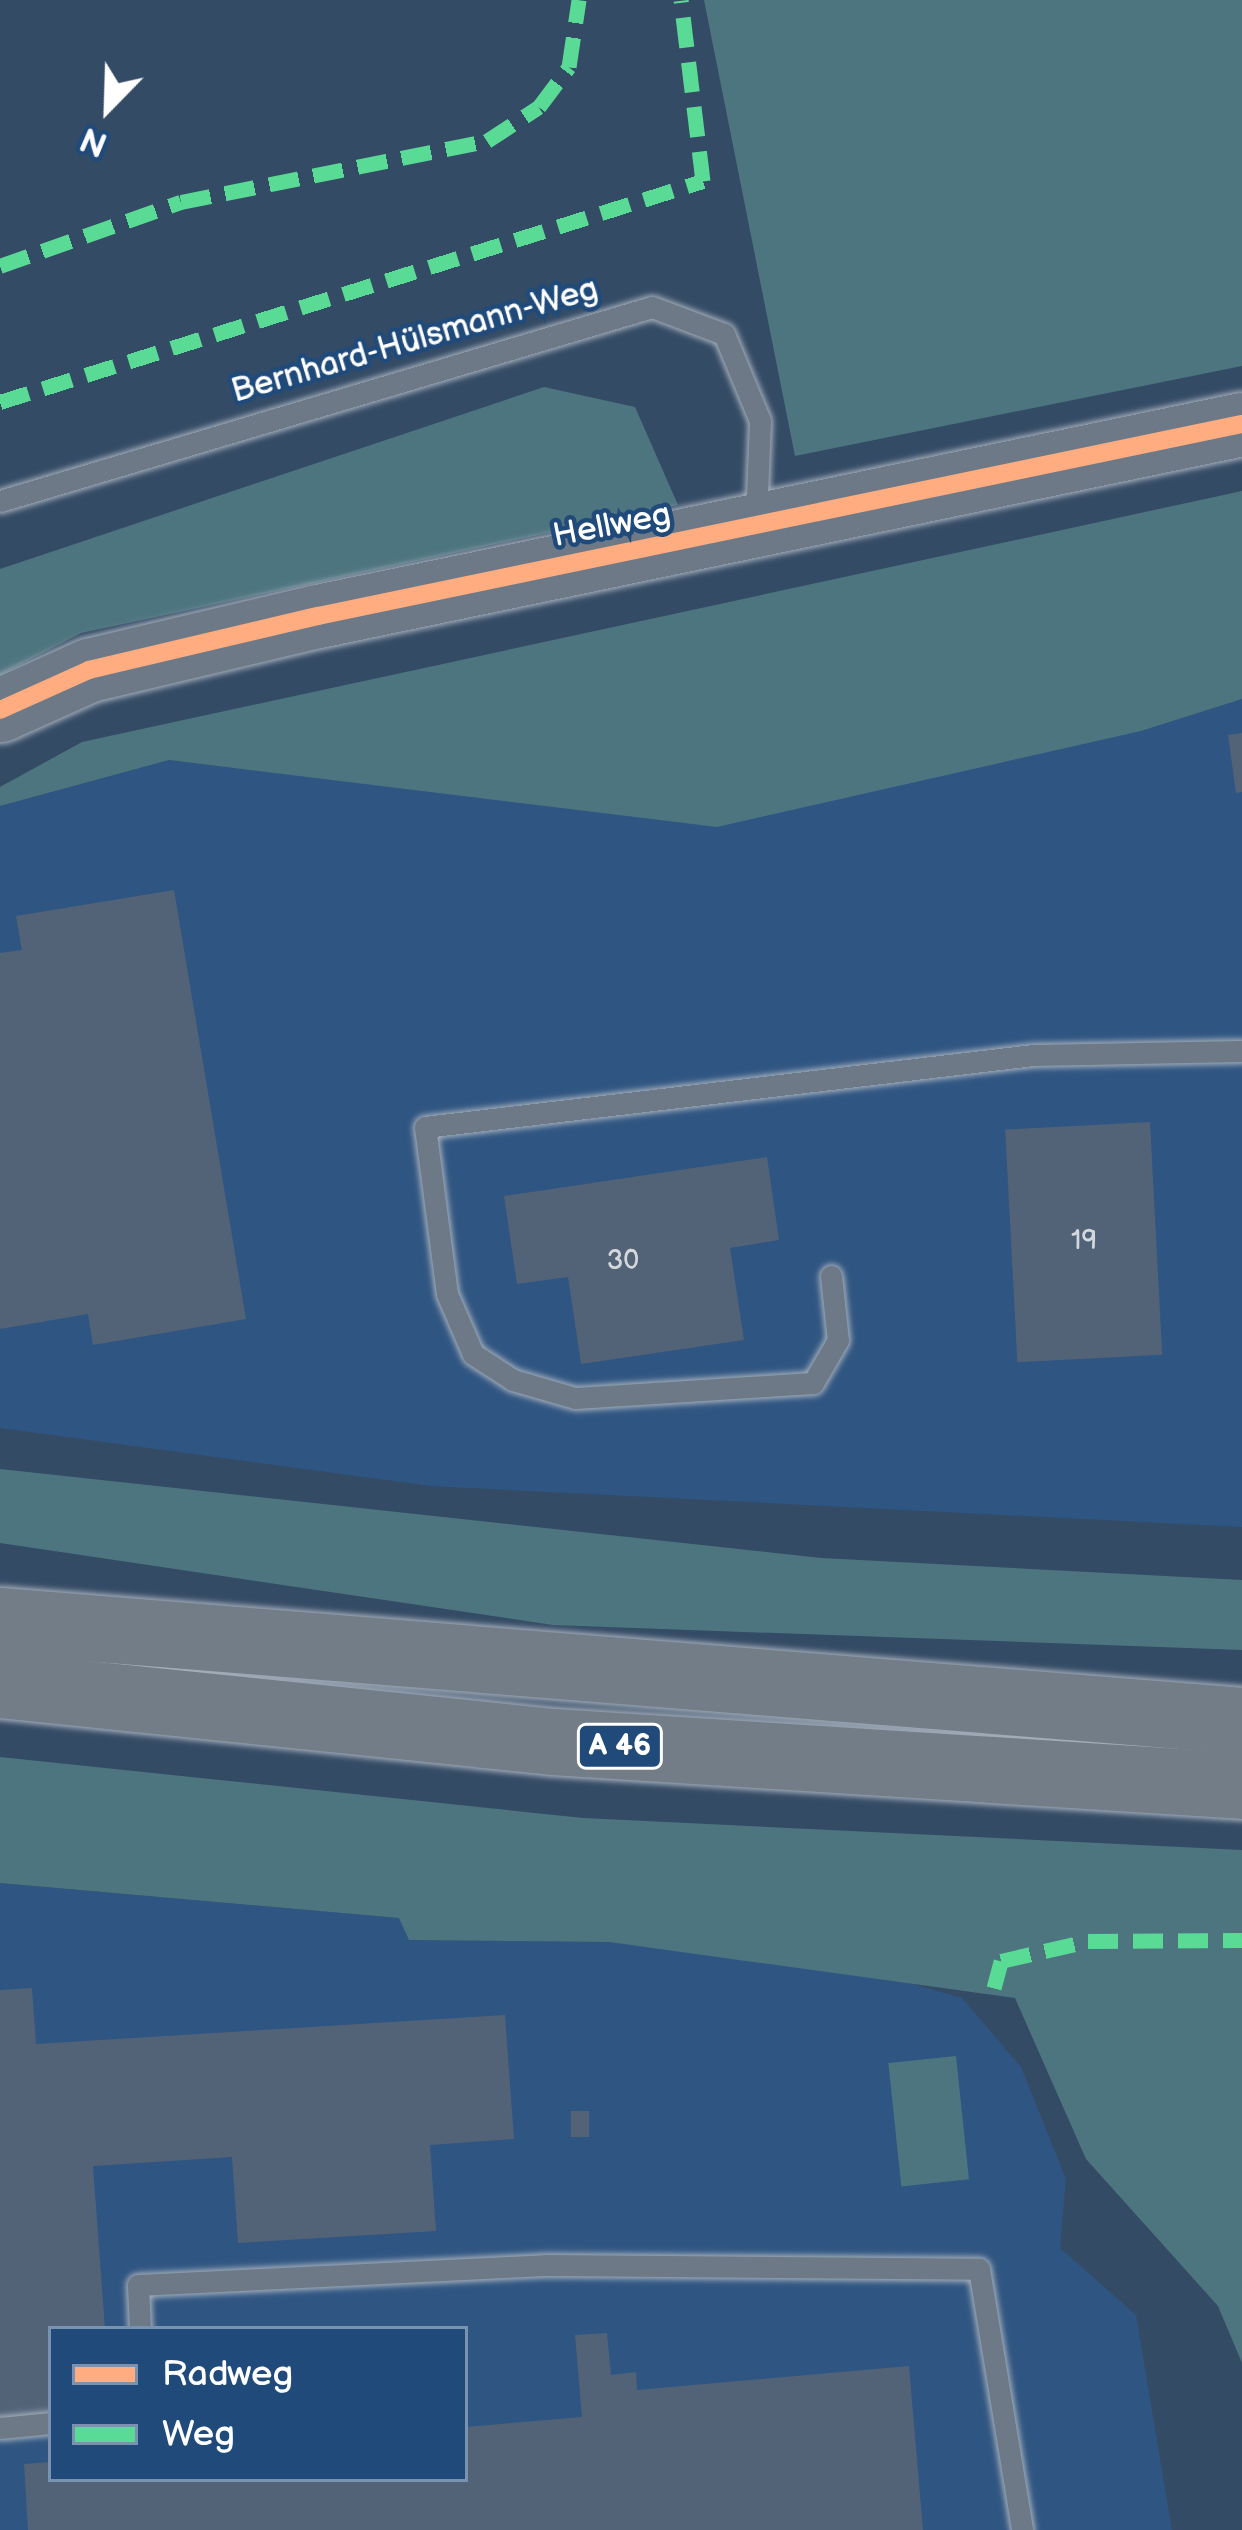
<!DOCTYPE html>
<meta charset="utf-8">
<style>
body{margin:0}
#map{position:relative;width:1242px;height:2530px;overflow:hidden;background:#344b65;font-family:"Balsamiq Sans",sans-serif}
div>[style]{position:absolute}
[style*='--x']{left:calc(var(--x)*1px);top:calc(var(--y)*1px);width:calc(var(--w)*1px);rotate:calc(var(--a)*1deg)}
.built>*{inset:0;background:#2f5582}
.green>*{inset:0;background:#4d7580;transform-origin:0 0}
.building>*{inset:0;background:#526378;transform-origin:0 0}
.roads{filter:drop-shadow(0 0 3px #a4aeba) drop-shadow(0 0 3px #a4aeba)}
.lane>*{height:21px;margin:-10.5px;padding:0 10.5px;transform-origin:10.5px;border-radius:10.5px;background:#6d7986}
.secondary>*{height:63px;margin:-31.5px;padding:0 31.5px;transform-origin:31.5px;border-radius:31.5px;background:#6d7986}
.highway>*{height:66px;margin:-33px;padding:0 33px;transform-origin:33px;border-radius:33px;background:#727d88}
.quiet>*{height:15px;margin-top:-7.5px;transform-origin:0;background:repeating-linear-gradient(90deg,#5adb95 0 30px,transparent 0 45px)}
.cycleway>*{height:18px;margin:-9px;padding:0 9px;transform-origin:9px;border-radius:9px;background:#ffac80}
span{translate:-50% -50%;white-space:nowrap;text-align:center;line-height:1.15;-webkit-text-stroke:9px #1f4a7a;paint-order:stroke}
.number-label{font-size:27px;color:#d4d8dd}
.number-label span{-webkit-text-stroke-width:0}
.shield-label span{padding:3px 9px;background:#1f4a7a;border:3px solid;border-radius:9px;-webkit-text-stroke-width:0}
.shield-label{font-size:30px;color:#fff;font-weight:700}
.street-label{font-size:33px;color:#fff}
.legend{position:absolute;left:48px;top:2326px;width:420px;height:156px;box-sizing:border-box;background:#1f4a7a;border:3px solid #7992af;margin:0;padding:15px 21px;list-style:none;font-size:36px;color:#fff}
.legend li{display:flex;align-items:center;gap:24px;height:60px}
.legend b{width:60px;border:3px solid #7992af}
.north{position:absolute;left:48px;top:48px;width:120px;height:120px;-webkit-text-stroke:9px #1f4a7a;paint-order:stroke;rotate:203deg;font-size:33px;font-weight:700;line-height:48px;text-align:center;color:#fff}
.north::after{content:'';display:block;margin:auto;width:42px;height:54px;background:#fff;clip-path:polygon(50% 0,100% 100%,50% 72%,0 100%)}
</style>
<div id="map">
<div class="built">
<i style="clip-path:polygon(1242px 699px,1242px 1527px,431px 1486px,0 1428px,0 806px,168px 760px,486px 798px,1141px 731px)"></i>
<i style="clip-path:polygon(evenodd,0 1883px,400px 1918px,410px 1940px,609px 1942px,877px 1974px,962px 1998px,1021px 2067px,1066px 2179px,1060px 2248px,1136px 2315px,1172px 2530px,0 2530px,0 1883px,51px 2329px,465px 2329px,465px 2479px,51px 2479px,51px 2329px)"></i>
</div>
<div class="green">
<i style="clip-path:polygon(704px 0,1242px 0,1242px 366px,795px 456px)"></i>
<i style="clip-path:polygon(544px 387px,635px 407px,678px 505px,81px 633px,0 675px,0 569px)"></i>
<i style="clip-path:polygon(1242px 491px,1242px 699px,1141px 731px,717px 827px,169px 760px,0 806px,0 787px,82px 742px)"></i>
<i style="clip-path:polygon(0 1469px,821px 1558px,1242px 1580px,1242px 1650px,553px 1625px,0 1543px)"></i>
<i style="clip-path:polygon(0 1757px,583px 1818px,1242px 1850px,1242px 2363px,1218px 2306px,1086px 2159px,1015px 1998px,609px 1942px,409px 1940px,399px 1918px,0 1883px)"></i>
<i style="left:956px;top:2056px;width:124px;height:68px;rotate:84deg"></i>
</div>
<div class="building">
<i style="clip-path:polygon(1242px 733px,1242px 792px,1236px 793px,1228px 735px)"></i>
<i style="clip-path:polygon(174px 890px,246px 1319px,93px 1345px,88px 1314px,0 1329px,0 953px,22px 950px,16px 916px)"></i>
<i style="left:1150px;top:1122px;width:233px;height:145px;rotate:87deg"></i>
<i style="clip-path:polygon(767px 1157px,779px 1240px,730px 1248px,744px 1340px,581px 1364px,568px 1277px,517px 1284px,504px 1196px)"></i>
<i style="clip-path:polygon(32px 1988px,36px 2044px,505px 2015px,514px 2139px,430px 2145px,436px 2231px,238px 2243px,232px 2157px,93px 2166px,105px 2329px,51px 2329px,51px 2415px,0 2418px,0 1990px)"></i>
<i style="left:571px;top:2111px;width:18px;height:26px"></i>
<i style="clip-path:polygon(607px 2333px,611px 2375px,636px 2372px,637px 2390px,909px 2366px,923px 2530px,28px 2530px,24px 2464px,51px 2462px,51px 2479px,465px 2479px,465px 2427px,582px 2417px,575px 2335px)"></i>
</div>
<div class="roads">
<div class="lane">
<i style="--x:0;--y:501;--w:680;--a:-16.57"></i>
<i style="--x:652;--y:307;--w:77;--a:20.6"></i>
<i style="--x:724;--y:334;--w:94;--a:67.5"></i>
<i style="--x:760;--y:421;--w:101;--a:92.3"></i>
<i style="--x:831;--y:1276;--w:64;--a:83.8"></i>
<i style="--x:838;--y:1340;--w:50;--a:120.2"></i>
<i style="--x:813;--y:1383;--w:238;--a:176.4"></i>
<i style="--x:575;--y:1398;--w:65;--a:-163.8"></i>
<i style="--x:513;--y:1380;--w:48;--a:-147"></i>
<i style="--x:473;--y:1354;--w:65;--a:-113.4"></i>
<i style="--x:447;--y:1294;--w:168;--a:-97.5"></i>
<i style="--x:425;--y:1127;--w:612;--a:-6.75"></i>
<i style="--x:1033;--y:1055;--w:209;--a:-1.1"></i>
<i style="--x:140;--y:2329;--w:44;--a:-92.6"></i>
<i style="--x:138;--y:2285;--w:407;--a:-2.8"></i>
<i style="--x:545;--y:2265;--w:434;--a:0.5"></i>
<i style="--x:979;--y:2269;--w:265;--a:80.6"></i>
<i style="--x:0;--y:2428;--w:51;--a:-5.6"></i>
</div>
<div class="secondary">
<i style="--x:0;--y:710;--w:98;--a:-24.2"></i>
<i style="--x:89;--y:670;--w:235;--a:-13.3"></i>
<i style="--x:318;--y:616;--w:944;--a:-11.74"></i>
</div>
<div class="highway">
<i style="--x:0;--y:1621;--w:1246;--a:4.6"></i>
<i style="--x:0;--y:1685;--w:556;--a:5.88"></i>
<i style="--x:553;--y:1742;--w:690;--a:3.65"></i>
</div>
</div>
<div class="quiet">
<i style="--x:0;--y:266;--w:192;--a:-19.5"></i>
<i style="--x:181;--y:202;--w:312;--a:-11.3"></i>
<i style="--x:487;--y:141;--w:62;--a:-33.2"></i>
<i style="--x:539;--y:107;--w:50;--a:-53.1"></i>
<i style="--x:569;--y:67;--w:68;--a:-81.5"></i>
<i style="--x:0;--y:402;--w:737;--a:-17.45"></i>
<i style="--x:703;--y:181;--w:182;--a:-96.9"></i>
<i style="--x:994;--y:1988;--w:28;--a:-75"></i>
<i style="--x:1001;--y:1961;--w:89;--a:-12.9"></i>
<i style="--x:1088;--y:1941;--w:154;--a:-0.4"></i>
</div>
<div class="cycleway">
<i style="--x:0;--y:710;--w:98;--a:-24.2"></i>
<i style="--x:89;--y:670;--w:235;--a:-13.3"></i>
<i style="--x:318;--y:616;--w:944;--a:-11.74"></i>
</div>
<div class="number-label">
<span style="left:1084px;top:1242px">19</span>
<span style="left:623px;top:1262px">30</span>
</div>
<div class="shield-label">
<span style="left:620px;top:1746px">A 46</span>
</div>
<div class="street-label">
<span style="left:415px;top:341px;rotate:-16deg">Bernhard-Hülsmann-Weg</span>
<span style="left:612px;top:526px;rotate:-11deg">Hellweg</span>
</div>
<ul class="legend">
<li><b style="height:15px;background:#ffac80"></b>Radweg</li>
<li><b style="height:15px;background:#5adb95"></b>Weg</li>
</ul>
<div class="north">N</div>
</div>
